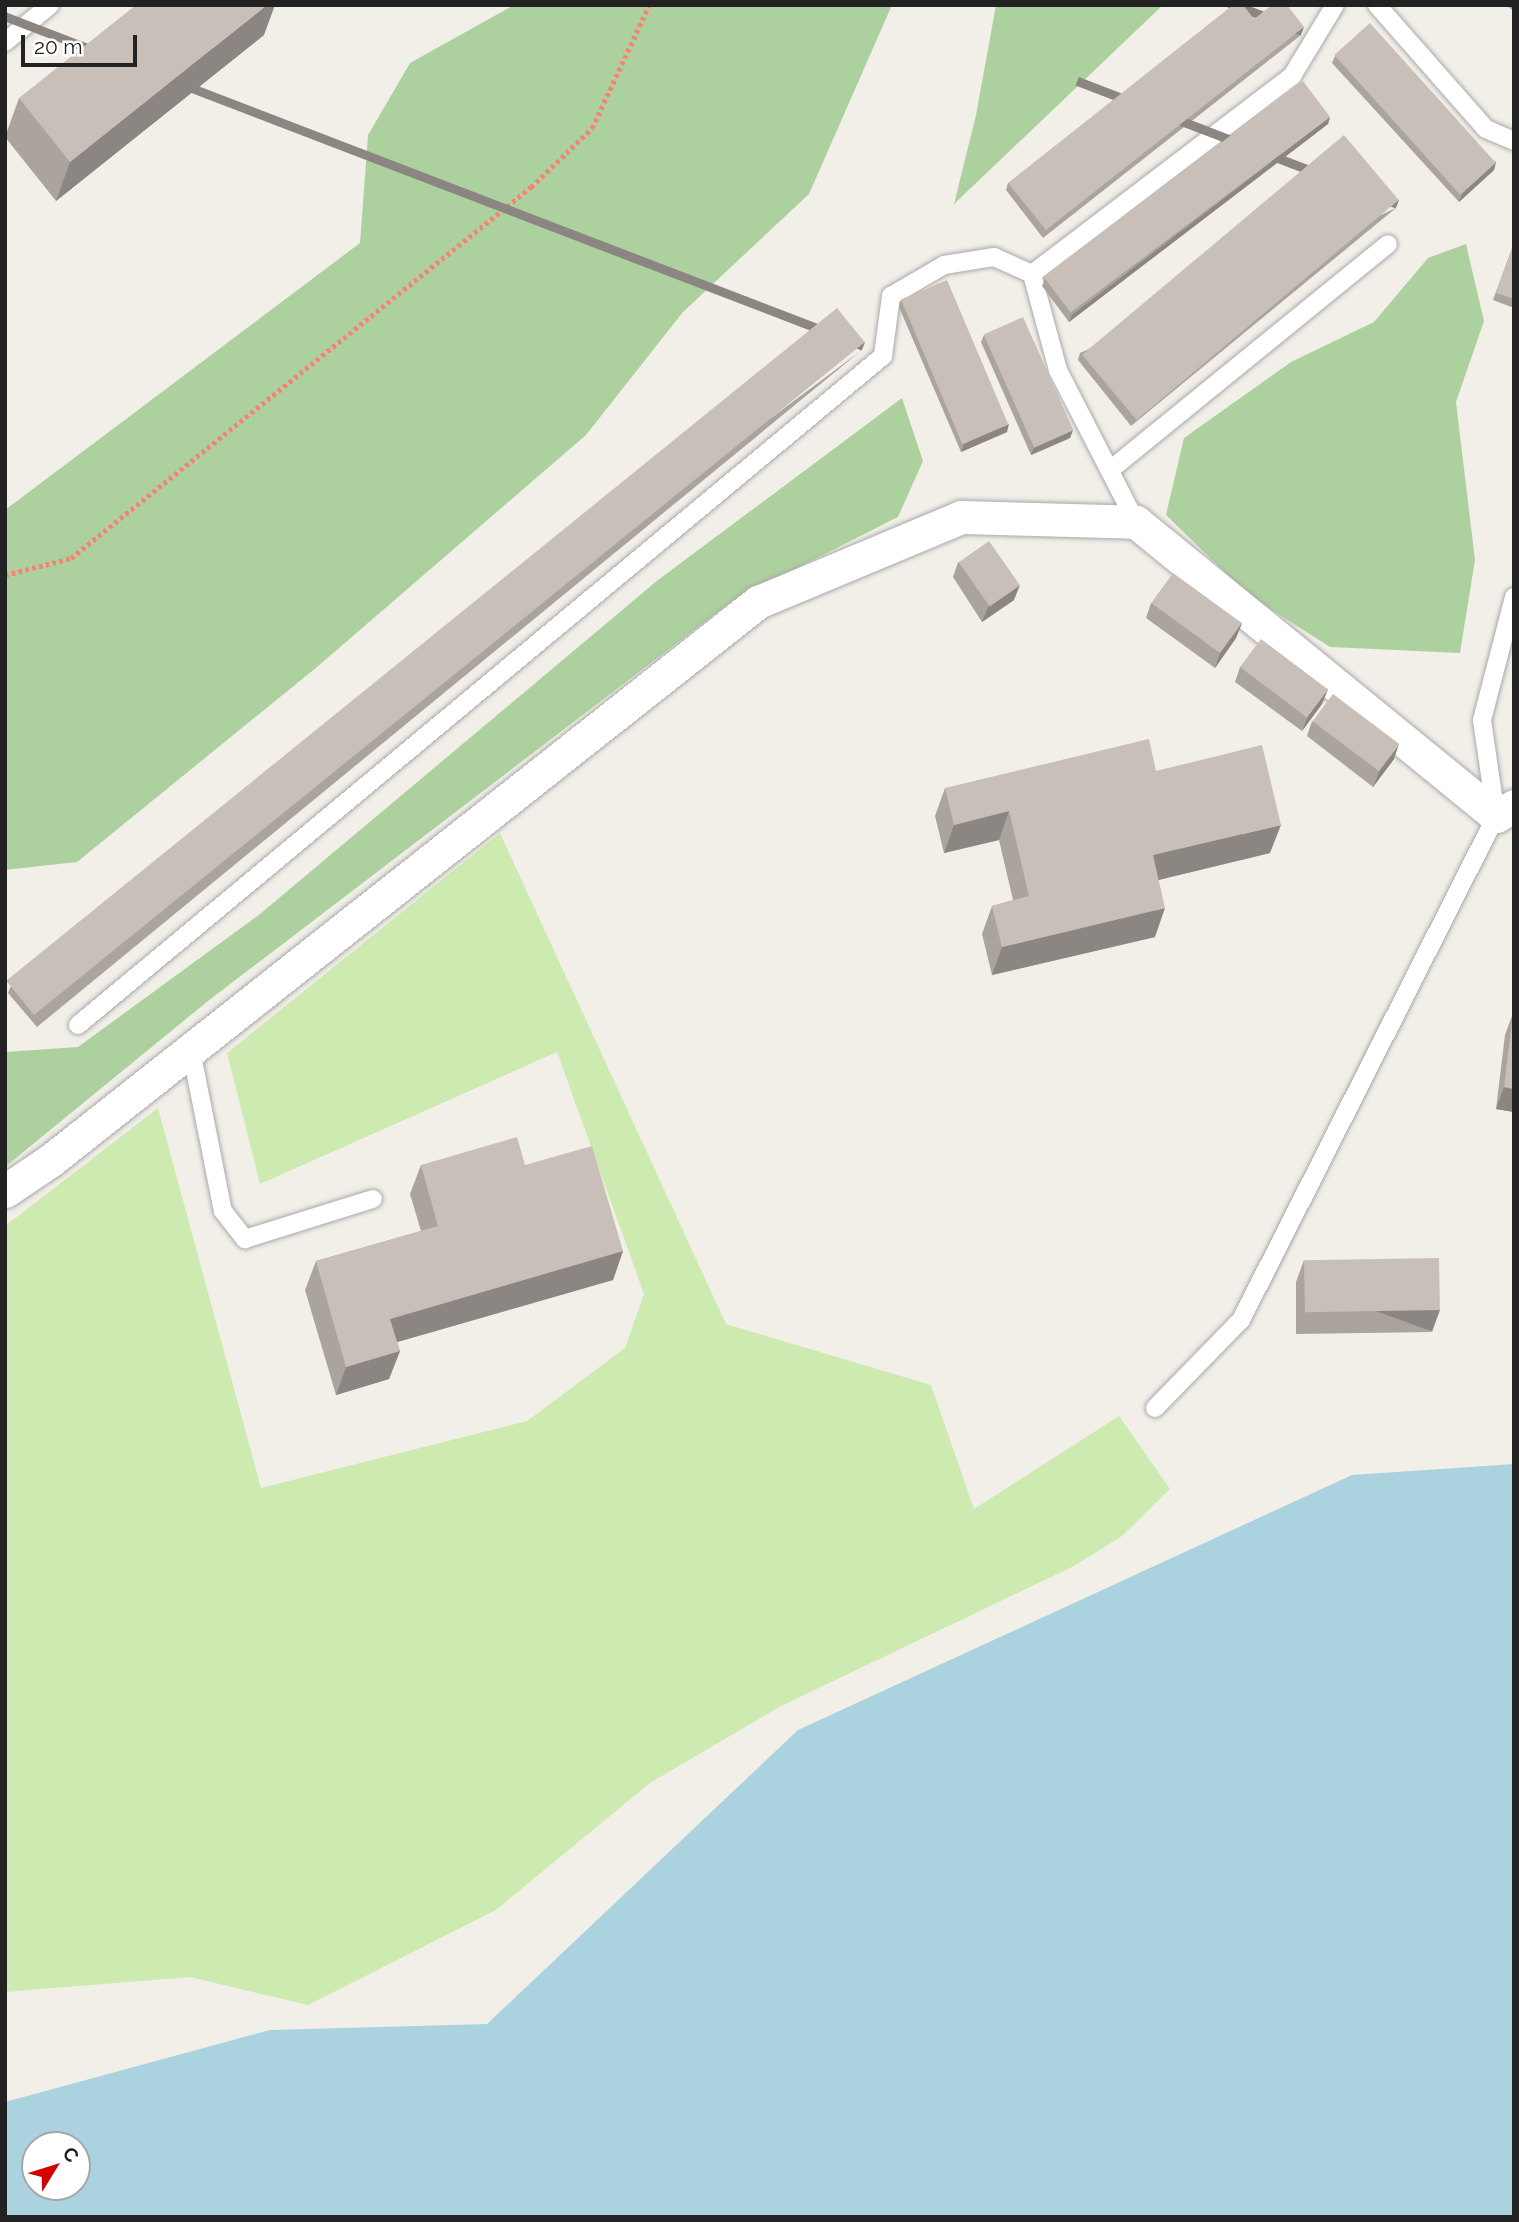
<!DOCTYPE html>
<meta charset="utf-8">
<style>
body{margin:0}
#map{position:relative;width:1519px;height:2222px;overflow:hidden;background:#f2efe9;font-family:Raleway,sans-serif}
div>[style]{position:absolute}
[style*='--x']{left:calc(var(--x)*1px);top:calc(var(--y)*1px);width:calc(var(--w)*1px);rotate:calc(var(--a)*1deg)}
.grass>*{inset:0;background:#cdebb0}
.forest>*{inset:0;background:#add19e}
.water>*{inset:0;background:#aad3df}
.path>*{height:4.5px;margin-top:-2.25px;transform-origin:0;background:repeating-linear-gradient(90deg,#fa8072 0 3.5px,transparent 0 7px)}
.roads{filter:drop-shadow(0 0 2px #a9a9a9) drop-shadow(0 0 2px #a9a9a9)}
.lane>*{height:18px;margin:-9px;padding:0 9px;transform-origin:9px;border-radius:9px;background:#fff}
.street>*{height:33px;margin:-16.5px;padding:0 16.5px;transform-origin:16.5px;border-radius:16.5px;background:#fff}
.wall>*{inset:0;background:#aba49e}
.shaded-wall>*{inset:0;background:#8b8681;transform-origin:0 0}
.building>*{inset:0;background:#c7bfb8;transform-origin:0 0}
span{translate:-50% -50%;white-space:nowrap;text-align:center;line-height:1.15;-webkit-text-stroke:5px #fff;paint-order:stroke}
.frame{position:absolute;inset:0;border:7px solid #222;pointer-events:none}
.north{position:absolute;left:21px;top:2131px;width:70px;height:70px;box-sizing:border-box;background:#fff;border:2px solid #a7a7a7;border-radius:50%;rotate:52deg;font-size:19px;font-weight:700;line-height:28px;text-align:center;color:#222}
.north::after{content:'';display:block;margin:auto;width:24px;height:32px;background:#d40000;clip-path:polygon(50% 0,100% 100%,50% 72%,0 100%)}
.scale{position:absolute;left:21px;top:35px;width:116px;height:32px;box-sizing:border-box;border:4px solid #222;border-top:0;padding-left:9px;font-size:21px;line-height:24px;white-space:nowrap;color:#222;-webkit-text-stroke:5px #fff;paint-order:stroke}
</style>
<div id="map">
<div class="grass">
<i style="clip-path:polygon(500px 833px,726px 1324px,931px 1385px,974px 1509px,1119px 1416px,1170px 1489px,1122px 1536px,1074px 1566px,781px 1706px,650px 1783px,496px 1910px,308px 2005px,190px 1977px,5px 1992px,5px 1226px,158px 1108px,261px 1488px,527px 1421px,625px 1348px,644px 1294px,557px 1052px,260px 1184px,227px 1053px)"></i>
</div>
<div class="forest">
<i style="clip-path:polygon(514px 5px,892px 5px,809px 194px,683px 312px,586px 435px,317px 667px,77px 862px,5px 870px,5px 510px,360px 243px,368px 135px,410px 63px)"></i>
<i style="clip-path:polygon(996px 5px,1163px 5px,954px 204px,976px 115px)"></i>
<i style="clip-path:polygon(1466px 244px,1484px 321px,1456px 402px,1475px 560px,1460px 653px,1330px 647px,1247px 594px,1166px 515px,1184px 438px,1291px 362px,1374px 322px,1428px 258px)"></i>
<i style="clip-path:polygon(902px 398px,923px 461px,898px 517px,732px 601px,208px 1001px,5px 1167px,5px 1052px,78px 1047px,260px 914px,658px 580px)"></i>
</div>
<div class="water">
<i style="clip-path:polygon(evenodd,1514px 1464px,1514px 2217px,5px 2217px,5px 2102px,270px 2030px,487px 2024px,798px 1730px,1352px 1475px,1514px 1464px,35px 2145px,77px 2145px,77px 2187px,35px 2187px,35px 2145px)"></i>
</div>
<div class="path">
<i style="--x:5;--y:575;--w:68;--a:-14.4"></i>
<i style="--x:71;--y:558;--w:591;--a:-38.89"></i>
<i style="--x:531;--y:187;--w:85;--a:-44"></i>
<i style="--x:592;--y:128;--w:136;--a:-65.1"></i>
</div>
<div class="roads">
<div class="lane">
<i style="--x:1377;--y:5;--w:165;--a:48.7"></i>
<i style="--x:1486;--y:129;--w:30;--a:23"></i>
<i style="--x:5;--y:42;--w:58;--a:-39.4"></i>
<i style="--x:1110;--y:470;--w:358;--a:-39.1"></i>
<i style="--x:1136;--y:522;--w:171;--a:-117.2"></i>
<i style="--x:1058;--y:370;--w:99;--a:-105.2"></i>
<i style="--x:1032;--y:274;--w:327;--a:-37.3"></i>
<i style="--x:1292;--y:76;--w:83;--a:-58.8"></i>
<i style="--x:78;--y:1025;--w:1047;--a:-39.73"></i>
<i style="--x:883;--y:356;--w:61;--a:-82.4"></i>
<i style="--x:891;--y:296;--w:61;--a:-30.3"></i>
<i style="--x:944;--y:265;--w:51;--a:-9.1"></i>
<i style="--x:994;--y:257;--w:42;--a:24.1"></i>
<i style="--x:191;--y:1050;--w:164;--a:78.8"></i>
<i style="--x:223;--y:1211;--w:36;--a:52"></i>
<i style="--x:245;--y:1239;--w:134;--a:-17.4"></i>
<i style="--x:1155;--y:1408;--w:123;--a:-45.7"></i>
<i style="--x:1241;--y:1320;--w:565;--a:-63.16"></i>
<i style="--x:1496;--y:816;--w:97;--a:-98.3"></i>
<i style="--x:1482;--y:720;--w:127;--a:-75.4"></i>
</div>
<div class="street">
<i style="--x:5;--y:1191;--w:55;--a:-34"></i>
<i style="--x:51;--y:1160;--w:901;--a:-38.28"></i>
<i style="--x:758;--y:602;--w:220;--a:-22.7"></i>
<i style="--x:961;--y:517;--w:175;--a:1.6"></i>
<i style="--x:1136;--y:522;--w:465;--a:39.2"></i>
<i style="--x:1496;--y:816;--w:21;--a:-29"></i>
</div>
</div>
<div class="wall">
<i style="clip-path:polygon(1505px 5px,1514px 5px,1514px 11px)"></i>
<i style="clip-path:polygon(1254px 19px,1301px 35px,1043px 238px,1006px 190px,1008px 183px)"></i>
<i style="clip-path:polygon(264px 35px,56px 201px,5px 137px,19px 98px)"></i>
<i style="clip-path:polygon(1335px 56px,1496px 162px,1494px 170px,1459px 202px,1332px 63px)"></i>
<i style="clip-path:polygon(1330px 117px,1328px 124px,1069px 322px,1042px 286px,1045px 279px)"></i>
<i style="clip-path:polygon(1396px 208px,1131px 426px,1078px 360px,1080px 353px)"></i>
<i style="clip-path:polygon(1514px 243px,1514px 308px,1493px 300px)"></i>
<i style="clip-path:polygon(901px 300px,1007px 432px,961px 452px,899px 307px)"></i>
<i style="clip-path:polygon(984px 335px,1073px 430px,1070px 438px,1031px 455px,981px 342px)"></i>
<i style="clip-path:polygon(862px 350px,37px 1027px,8px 993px,11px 986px)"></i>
<i style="clip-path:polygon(958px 562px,1014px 600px,982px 622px,953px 577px)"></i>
<i style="clip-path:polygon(1151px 603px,1242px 623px,1236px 638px,1215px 668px,1146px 618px)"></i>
<i style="clip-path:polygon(1240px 667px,1328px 689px,1322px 704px,1302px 731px,1235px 682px)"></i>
<i style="clip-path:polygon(1312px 721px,1394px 759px,1373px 787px,1307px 736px)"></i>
<i style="clip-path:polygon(1156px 771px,1270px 853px,1158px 880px,1155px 937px,992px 975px,982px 934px,992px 906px,1013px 900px,999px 840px,944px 853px,935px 816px,945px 788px)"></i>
<i style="clip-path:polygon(1513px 1013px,1514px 1013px,1514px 1112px,1496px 1109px,1505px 1035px)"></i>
<i style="clip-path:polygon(421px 1165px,525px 1165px,623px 1251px,613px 1280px,397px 1342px,400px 1351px,389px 1379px,336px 1395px,305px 1290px,316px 1261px,421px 1231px,410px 1194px)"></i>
<i style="clip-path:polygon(1304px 1260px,1432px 1332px,1296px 1334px,1296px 1282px)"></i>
</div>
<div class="shaded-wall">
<i style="clip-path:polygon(267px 5px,275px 5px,264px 35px,56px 201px,70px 162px)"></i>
<i style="left:1304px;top:27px;width:9px;height:328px;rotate:111deg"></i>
<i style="clip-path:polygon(1330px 117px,1328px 124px,1069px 322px,1072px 315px)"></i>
<i style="clip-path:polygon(1496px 162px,1494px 170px,1459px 202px,1462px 194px)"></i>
<i style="left:1399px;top:200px;width:9px;height:343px;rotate:111deg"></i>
<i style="left:865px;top:342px;width:9px;height:1069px;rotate:111deg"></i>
<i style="clip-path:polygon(1009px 424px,1007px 432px,961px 452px,964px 444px)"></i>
<i style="clip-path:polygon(1073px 430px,1070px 438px,1031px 455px,1034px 447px)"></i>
<i style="clip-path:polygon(1020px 585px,1014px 600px,982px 622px,988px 607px)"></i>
<i style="clip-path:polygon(1242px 623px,1236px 638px,1215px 668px,1220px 653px)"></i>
<i style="clip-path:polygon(1328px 689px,1322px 704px,1302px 731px,1308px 716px)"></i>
<i style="clip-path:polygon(1399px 744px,1394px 759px,1373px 787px,1379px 772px)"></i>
<i style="clip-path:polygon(1009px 811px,999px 840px,944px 853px,954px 825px)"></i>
<i style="clip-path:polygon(1281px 825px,1270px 853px,1142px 884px,1153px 855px)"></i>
<i style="clip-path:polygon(1165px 908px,1155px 937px,992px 975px,1002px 947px)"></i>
<i style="clip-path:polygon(1504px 1087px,1514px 1089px,1514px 1112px,1496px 1109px)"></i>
<i style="clip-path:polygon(623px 1251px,613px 1280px,380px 1347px,390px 1319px)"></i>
<i style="left:1440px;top:1310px;width:23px;height:136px;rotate:110deg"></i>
<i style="clip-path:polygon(400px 1351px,389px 1379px,336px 1395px,346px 1367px)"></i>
</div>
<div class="building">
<i style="clip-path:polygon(136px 5px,267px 5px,70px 162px,19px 98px)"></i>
<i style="clip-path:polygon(1233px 5px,1243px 5px,1254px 19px,1272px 5px,1287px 5px,1304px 27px,1046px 230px,1008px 183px)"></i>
<i style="left:1370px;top:23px;width:188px;height:48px;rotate:48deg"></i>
<i style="left:1303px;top:81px;width:45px;height:325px;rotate:53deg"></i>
<i style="left:1344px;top:135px;width:85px;height:342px;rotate:50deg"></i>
<i style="clip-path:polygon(1514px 243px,1514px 299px,1496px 293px)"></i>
<i style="left:947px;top:280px;width:157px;height:50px;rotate:67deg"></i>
<i style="left:837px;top:308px;width:44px;height:1069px;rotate:51deg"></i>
<i style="left:1023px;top:317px;width:124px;height:43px;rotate:66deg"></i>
<i style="left:989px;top:541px;width:54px;height:37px;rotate:55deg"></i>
<i style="left:1173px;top:573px;width:85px;height:37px;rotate:36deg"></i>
<i style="left:1261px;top:639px;width:84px;height:35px;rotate:37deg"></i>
<i style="left:1333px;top:694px;width:83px;height:34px;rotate:37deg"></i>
<i style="clip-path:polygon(1149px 739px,1156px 771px,1262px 745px,1281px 825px,1153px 855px,1165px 908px,1002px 947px,992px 906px,1029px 896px,1009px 811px,954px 825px,945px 788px)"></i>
<i style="clip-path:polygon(1513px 1013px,1514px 1013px,1514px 1089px,1504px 1087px)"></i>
<i style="clip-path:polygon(517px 1137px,525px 1165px,592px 1146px,623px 1251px,390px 1319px,400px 1351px,346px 1367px,316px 1261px,438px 1226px,421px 1165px)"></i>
<i style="left:1439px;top:1258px;width:52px;height:135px;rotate:89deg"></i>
</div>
<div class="frame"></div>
<div class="north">С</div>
<div class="scale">20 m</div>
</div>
